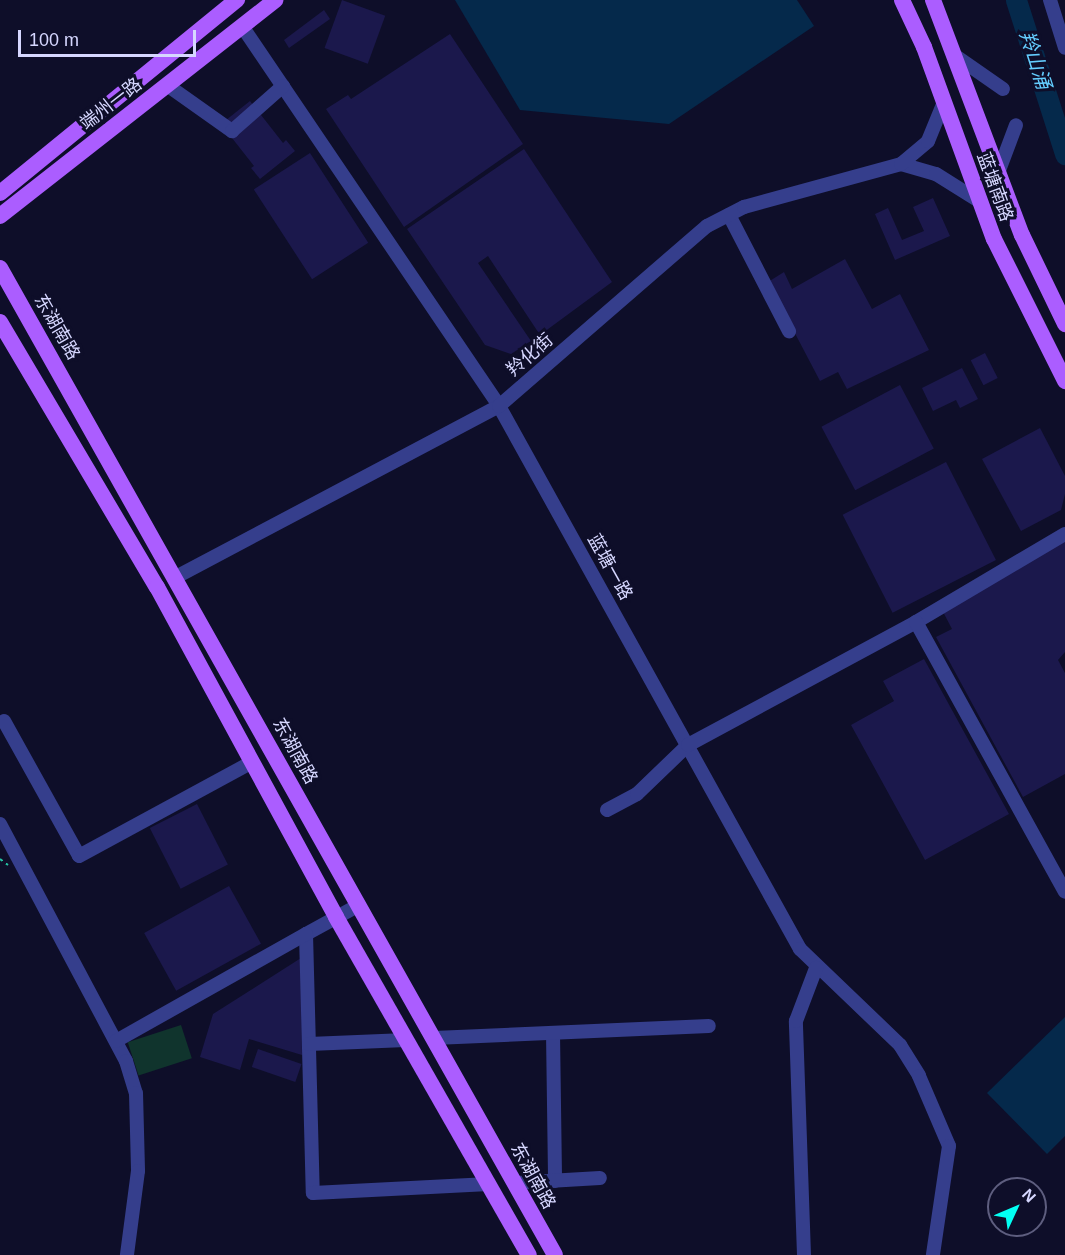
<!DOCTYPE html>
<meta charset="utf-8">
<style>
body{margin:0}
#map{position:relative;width:1065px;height:1255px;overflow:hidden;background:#0e0e29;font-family:Arial,"Noto Sans SC",sans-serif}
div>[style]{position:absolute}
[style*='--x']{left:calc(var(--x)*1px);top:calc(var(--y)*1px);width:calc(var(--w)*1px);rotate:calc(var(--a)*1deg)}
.green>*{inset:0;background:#10342d;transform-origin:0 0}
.water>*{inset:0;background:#05294b}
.river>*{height:21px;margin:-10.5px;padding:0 10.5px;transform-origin:10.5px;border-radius:10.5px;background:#05294b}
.building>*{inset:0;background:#1b184c;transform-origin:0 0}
.path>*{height:2px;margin-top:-1px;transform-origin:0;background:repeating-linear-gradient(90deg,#24c5a4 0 3px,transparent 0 7.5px)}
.minor>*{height:14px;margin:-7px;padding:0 7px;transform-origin:7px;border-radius:7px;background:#353e8c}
.major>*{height:16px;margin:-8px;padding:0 8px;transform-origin:8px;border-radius:8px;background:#ab5dff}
span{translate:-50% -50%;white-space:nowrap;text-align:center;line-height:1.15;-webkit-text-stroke:6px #0e0e29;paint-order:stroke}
.street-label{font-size:18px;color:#d6d7ff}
.water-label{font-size:20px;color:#64ceff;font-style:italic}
.north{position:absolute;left:987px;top:1177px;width:60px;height:60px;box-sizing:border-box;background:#0e0e29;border:2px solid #5e5e7f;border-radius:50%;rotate:46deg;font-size:16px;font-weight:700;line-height:24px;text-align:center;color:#d6d7ff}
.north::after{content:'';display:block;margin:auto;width:21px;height:27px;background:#02fff3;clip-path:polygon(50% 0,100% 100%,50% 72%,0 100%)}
.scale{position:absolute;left:18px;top:30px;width:178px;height:27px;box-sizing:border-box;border:3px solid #d6d7ff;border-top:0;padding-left:8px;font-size:18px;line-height:21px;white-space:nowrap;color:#d6d7ff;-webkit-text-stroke:4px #0e0e29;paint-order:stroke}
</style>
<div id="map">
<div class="green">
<i style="left:181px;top:1025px;width:35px;height:56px;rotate:72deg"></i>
</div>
<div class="water">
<i style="clip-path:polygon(455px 0,797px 0,814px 26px,669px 124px,520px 110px)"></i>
<i style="clip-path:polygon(1065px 1017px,1065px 1136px,1047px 1154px,987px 1093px)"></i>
</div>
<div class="river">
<i style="--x:1016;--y:0;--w:162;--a:72.3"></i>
</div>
<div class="building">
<i style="left:342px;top:0;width:46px;height:51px;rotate:20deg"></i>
<i style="clip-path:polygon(324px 10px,330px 19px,289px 48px,284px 40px)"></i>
<i style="clip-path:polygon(450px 34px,523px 144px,404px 227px,326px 109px,348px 95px,351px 99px)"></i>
<i style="clip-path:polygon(250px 101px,283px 143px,286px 140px,295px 151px,260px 179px,251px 168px,254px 166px,221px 124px)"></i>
<i style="clip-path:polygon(524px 149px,612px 282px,540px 335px,488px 256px,478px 263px,531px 341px,511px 354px,485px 345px,407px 229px)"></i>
<i style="left:310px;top:153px;width:107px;height:67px;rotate:57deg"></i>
<i style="clip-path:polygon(933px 198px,950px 236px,895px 260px,875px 214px,888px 208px,902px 240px,924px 231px,913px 207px)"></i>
<i style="clip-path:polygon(845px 259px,872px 309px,900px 294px,929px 350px,847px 389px,838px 372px,820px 381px,768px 282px,784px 272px,792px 289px)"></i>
<i style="left:985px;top:353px;width:28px;height:16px;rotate:63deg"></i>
<i style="clip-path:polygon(962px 368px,978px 399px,960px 408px,956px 400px,933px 411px,922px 388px)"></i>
<i style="left:900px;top:385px;width:72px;height:89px;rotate:62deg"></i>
<i style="clip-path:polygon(1040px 428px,1065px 476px,1065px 494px,1061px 510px,1021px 531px,982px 459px)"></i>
<i style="left:946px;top:462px;width:110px;height:116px;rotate:63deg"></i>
<i style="clip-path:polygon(1065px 541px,1065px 652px,1058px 660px,1065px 673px,1065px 774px,1023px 797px,936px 637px,952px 629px,941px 608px)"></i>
<i style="clip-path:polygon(924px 659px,1009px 814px,925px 860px,851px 725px,894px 701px,883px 681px)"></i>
<i style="left:197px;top:804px;width:68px;height:53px;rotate:63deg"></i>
<i style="left:229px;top:886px;width:66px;height:97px;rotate:61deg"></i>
<i style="clip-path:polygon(301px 958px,302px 1055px,249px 1039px,240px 1070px,200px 1057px,213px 1014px)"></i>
<i style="left:258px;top:1049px;width:46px;height:19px;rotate:19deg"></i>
</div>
<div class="path">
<i style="--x:0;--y:859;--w:10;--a:37"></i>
</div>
<div class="minor">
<i style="--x:1050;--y:0;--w:50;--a:72.6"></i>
<i style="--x:242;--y:26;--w:459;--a:55.9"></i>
<i style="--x:499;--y:406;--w:621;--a:61"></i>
<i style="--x:800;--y:949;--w:139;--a:43.8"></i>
<i style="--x:900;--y:1045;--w:36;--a:58"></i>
<i style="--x:919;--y:1076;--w:76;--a:66.8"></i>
<i style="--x:949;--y:1146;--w:110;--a:98.4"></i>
<i style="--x:957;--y:57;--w:56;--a:34.8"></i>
<i style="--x:167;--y:85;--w:80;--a:35.3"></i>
<i style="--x:232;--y:131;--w:68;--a:-41.4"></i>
<i style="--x:901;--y:164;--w:36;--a:16"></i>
<i style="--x:936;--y:174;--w:51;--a:32.1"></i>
<i style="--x:998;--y:173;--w:51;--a:-69.4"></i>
<i style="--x:729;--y:215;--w:131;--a:62.7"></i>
<i style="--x:176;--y:577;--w:365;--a:-27.9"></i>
<i style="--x:499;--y:406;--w:275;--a:-40.9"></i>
<i style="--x:707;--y:226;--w:42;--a:-27.2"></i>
<i style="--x:744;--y:207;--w:163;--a:-15.3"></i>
<i style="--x:901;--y:164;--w:35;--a:-40"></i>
<i style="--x:928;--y:141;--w:42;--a:-67.7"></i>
<i style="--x:916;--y:622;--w:173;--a:-30.6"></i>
<i style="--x:4;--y:721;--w:154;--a:60.9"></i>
<i style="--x:79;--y:856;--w:197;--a:-28.5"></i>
<i style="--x:607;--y:810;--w:34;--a:-28"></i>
<i style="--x:637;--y:794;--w:71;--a:-43.9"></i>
<i style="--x:688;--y:745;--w:259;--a:-28.3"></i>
<i style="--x:916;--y:622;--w:308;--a:61.1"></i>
<i style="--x:0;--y:824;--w:268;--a:62"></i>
<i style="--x:126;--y:1061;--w:34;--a:73"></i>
<i style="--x:136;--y:1093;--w:78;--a:88.5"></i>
<i style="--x:138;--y:1171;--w:85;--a:97.5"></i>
<i style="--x:359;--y:905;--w:60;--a:151.3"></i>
<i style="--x:306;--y:934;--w:259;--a:88.5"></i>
<i style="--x:313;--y:1193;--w:176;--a:-2.9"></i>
<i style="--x:553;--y:1033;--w:148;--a:89.2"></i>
<i style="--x:434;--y:1038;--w:275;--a:-2.5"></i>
<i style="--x:116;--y:1041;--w:218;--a:-29.4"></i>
<i style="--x:309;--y:1044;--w:97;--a:-2.4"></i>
<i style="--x:514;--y:1183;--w:86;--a:-3.3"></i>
<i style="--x:804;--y:1255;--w:234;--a:-92"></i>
<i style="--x:796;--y:1021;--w:57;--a:-69.3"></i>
</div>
<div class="major">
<i style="--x:902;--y:0;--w:52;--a:64.9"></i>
<i style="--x:924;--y:47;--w:204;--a:70"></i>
<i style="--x:994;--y:239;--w:159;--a:63.4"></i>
<i style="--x:933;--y:0;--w:251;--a:69.3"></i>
<i style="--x:1022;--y:235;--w:99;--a:64.2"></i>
<i style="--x:0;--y:193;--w:306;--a:-39.2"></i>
<i style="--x:0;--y:216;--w:350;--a:-38.1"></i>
<i style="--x:0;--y:268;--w:1132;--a:60.65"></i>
<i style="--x:0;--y:322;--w:308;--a:59.4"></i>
<i style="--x:157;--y:587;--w:375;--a:61.5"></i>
<i style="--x:336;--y:917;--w:389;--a:60.3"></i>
</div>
<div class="street-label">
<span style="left:111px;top:104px;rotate:-38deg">端州一路</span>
<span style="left:995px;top:187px;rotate:70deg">蓝塘南路</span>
<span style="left:57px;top:327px;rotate:60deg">东湖南路</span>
<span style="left:530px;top:355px;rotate:-41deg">羚化街</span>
<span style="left:610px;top:567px;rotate:61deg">蓝塘一路</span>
<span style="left:295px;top:751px;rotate:61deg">东湖南路</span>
<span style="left:533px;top:1176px;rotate:61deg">东湖南路</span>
</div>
<div class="water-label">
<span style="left:1035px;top:60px;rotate:72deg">羚山涌</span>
</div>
<div class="north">N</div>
<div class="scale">100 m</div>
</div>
